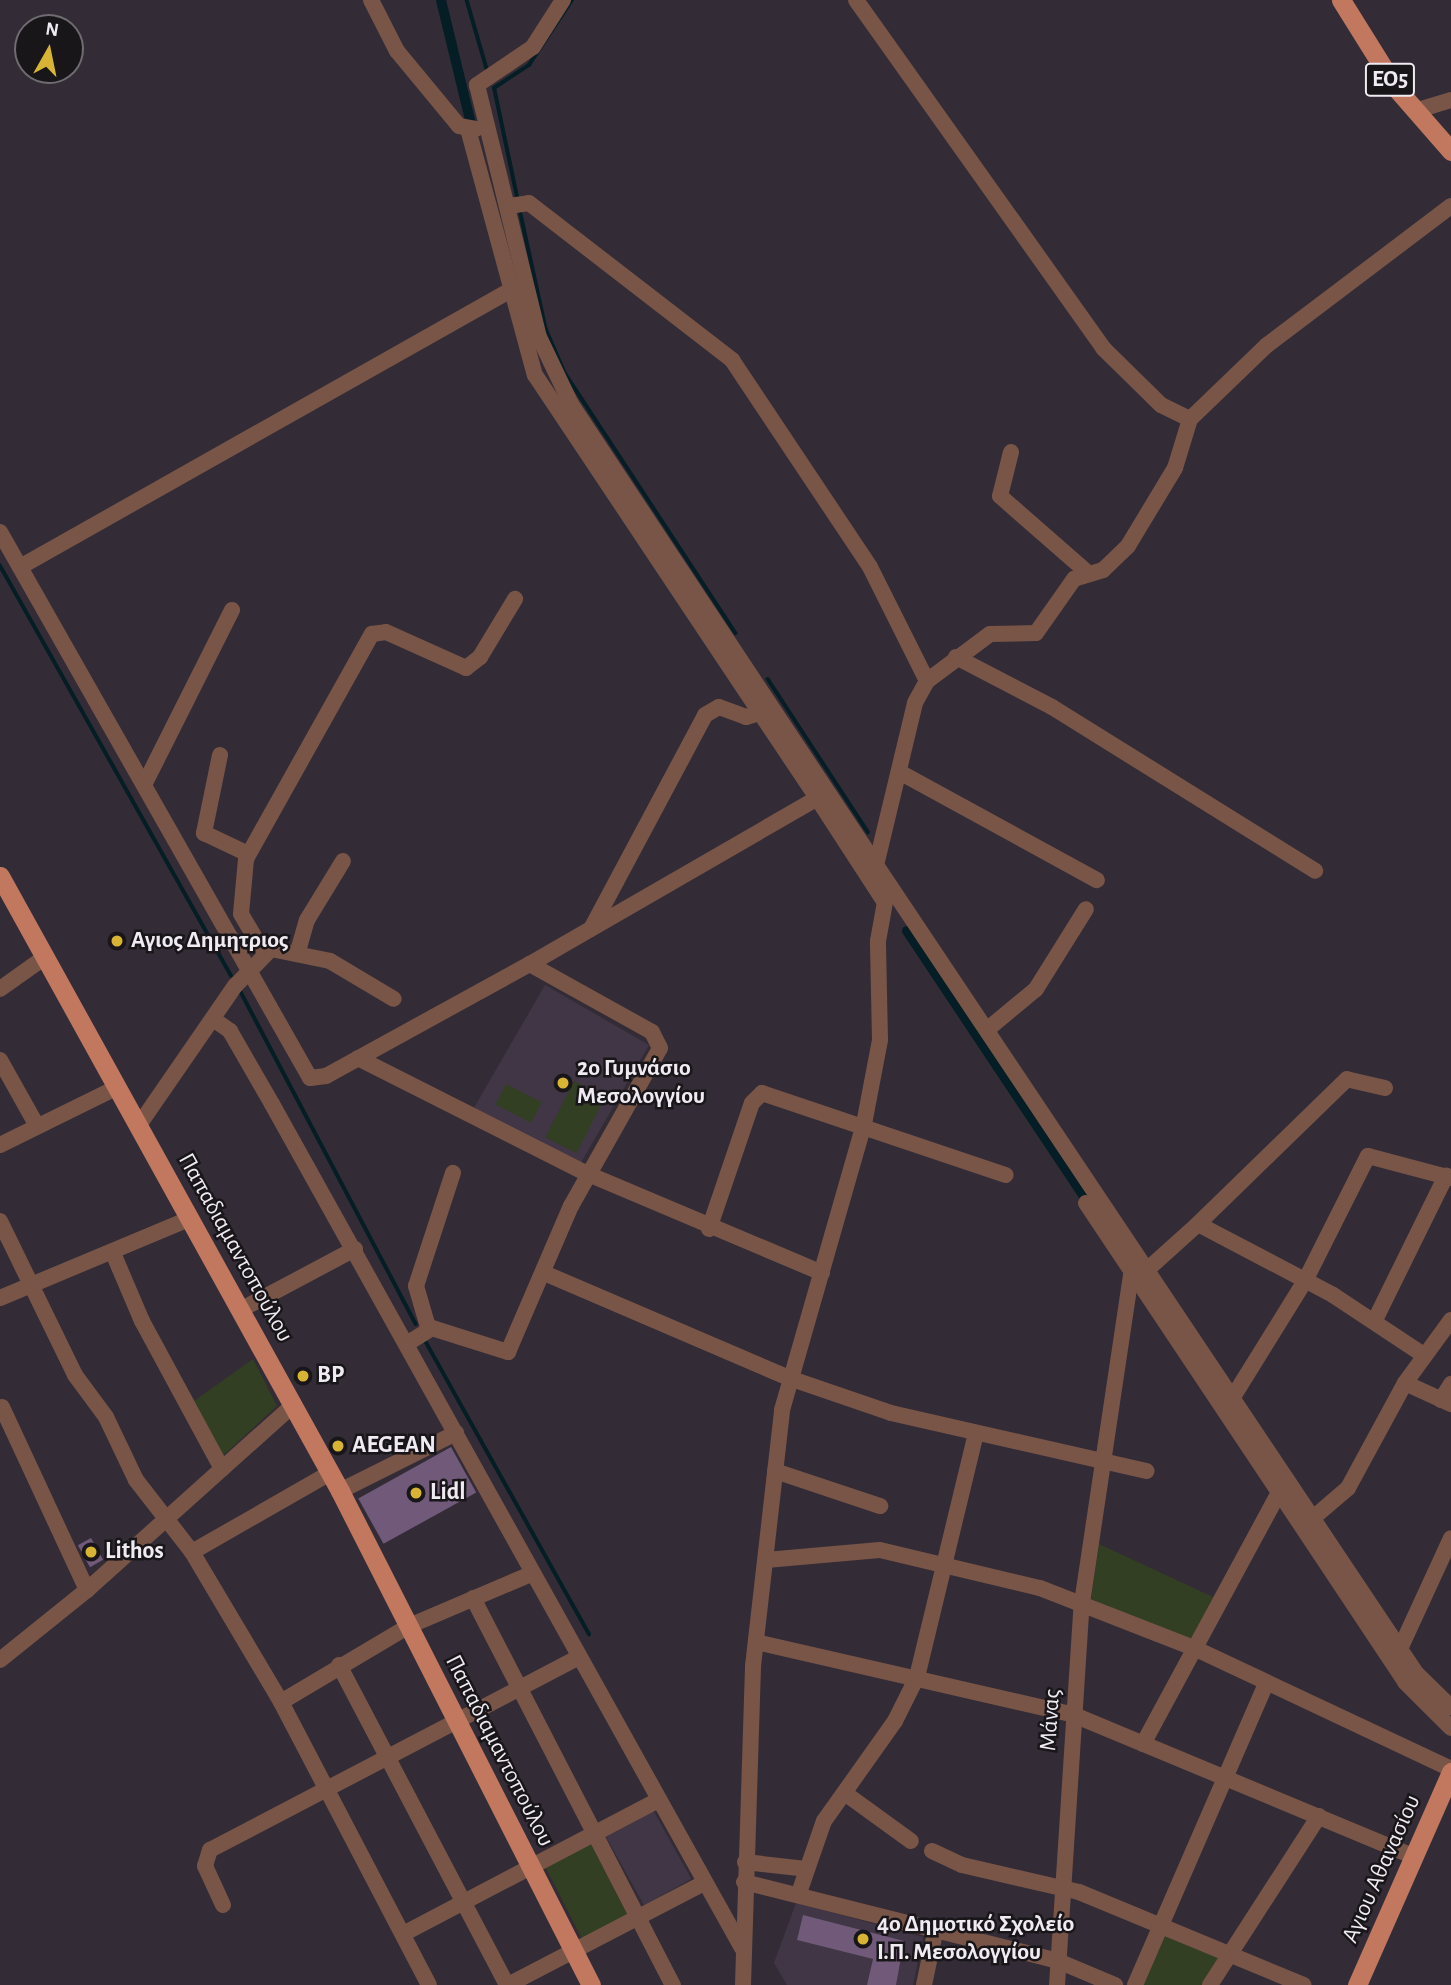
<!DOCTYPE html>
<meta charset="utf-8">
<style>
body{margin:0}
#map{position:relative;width:1451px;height:1985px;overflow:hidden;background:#332c36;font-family:"Alegreya Sans",sans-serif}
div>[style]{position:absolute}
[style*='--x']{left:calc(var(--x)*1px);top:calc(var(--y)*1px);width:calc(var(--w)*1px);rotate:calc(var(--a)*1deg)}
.built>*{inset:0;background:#413645;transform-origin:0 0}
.green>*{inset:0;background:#323f22;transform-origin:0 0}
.stream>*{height:3.5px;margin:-1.75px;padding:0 1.75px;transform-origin:1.75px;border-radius:1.75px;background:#051d25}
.canal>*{height:10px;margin:-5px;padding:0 5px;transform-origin:5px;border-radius:5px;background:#051d25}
.building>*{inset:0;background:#705979;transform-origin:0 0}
.minor>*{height:16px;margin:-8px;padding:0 8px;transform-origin:8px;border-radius:8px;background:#795548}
.major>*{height:19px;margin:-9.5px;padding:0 9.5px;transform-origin:9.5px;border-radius:9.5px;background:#c1785f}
.dots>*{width:19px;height:19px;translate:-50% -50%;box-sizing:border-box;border:4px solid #19161a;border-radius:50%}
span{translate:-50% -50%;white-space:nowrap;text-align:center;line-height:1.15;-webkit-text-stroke:5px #19161a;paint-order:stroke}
.shield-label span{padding:2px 5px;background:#19161a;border:2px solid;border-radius:5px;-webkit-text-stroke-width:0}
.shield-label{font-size:23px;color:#f0ebf2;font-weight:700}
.poi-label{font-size:24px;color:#f0ebf2;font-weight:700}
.left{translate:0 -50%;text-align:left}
.street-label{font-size:24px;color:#f0ebf2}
.north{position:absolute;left:14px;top:14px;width:70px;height:70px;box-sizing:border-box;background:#19161a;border:2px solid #6f6b70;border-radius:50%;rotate:9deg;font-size:19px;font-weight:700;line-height:28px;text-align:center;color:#f0ebf2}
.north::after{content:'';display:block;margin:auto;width:24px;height:32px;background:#d7b434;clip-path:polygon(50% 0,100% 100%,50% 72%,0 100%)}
</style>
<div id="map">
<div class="built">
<i style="left:545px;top:985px;width:120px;height:145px;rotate:30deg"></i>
<i style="left:653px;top:1810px;width:79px;height:54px;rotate:61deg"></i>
<i style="clip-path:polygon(796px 1903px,923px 1937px,913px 1985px,787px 1985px,774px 1963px)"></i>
</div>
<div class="green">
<i style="left:574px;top:1081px;width:35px;height:63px;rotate:27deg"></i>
<i style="left:506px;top:1084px;width:40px;height:23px;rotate:27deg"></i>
<i style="clip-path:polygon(253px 1359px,277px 1406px,217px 1461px,187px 1406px)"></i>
<i style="clip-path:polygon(1099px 1544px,1213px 1597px,1190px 1642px,1091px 1599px)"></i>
<i style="left:591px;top:1844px;width:80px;height:51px;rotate:63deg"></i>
<i style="clip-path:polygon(1162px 1932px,1224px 1957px,1206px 1985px,1138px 1985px)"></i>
</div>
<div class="stream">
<i style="--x:467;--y:0;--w:72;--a:73.8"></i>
<i style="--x:517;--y:197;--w:111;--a:-101.9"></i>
<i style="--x:494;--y:88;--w:42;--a:-33.3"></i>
<i style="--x:529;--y:65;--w:78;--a:-56.5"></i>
<i style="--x:521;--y:214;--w:118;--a:77.7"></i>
<i style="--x:546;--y:329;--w:48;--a:66.6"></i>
<i style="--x:565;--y:373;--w:311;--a:56.7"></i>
<i style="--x:0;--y:565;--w:471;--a:60.6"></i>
<i style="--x:768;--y:679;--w:183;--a:56.8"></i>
<i style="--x:241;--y:992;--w:375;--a:62.2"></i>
<i style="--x:425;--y:1340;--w:337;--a:60.8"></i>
</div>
<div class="canal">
<i style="--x:441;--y:0;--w:128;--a:76.4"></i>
<i style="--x:907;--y:931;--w:333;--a:56.3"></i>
</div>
<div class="building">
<i style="left:451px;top:1447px;width:52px;height:106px;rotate:61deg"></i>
<i style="left:91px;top:1538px;width:25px;height:15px;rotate:61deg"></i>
<i style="clip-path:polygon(803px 1915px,904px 1941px,896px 1985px,867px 1985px,873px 1959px,797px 1940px)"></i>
</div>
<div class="minor">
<i style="--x:371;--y:0;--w:57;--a:63"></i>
<i style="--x:397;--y:51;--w:97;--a:50.4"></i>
<i style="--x:459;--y:126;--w:17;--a:10"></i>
<i style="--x:563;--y:0;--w:56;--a:122.6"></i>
<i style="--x:533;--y:47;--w:68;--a:145.8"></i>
<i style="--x:477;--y:85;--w:260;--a:76.2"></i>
<i style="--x:539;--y:337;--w:74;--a:64.5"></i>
<i style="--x:571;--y:404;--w:553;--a:56.51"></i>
<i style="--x:856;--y:0;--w:427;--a:54.6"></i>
<i style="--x:1103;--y:348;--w:81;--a:44.5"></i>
<i style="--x:1161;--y:405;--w:32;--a:26"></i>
<i style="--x:1415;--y:111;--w:38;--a:-17"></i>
<i style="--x:468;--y:129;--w:255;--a:74.8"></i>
<i style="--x:535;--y:375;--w:508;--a:56.31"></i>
<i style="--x:508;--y:206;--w:21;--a:-8"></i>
<i style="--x:529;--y:203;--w:257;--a:37.7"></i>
<i style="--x:732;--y:360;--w:249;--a:56.3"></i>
<i style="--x:870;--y:567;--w:127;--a:63.4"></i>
<i style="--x:1451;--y:206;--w:231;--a:142.9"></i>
<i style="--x:1267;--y:345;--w:107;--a:136.1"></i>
<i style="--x:1190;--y:419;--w:51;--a:107"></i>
<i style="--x:1175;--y:468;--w:91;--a:121.1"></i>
<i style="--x:1128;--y:546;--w:35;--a:136"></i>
<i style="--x:1103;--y:570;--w:30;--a:163"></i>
<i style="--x:1074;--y:579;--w:66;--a:125.1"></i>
<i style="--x:1036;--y:633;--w:46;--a:178.8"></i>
<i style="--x:990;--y:634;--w:79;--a:143.3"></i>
<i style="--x:927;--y:681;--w:25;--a:119"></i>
<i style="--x:915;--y:703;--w:167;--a:103.5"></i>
<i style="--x:876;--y:865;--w:972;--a:56.24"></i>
<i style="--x:1416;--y:1673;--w:49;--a:44.2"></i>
<i style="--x:1011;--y:452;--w:45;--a:104"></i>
<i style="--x:1000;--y:496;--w:117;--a:41.2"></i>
<i style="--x:0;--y:532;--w:628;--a:60.41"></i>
<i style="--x:310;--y:1078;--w:16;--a:-7"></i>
<i style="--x:326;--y:1076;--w:233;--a:-28.8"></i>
<i style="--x:530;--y:964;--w:332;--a:-30"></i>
<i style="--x:817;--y:798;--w:123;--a:57"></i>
<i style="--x:20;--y:567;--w:562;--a:-29.44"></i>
<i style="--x:956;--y:657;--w:108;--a:27.5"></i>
<i style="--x:1052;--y:707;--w:310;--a:31.9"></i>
<i style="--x:220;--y:755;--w:80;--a:101.6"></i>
<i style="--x:204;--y:833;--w:49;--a:25.5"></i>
<i style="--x:903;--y:774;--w:221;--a:28.7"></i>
<i style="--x:144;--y:785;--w:196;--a:-63.3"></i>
<i style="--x:592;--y:927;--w:240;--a:-61.9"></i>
<i style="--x:705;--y:715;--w:16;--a:-30"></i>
<i style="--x:719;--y:707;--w:29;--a:20"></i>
<i style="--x:746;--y:717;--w:15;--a:-16"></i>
<i style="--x:298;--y:951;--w:32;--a:-74"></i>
<i style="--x:307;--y:920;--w:69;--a:-58.6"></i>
<i style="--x:264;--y:953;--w:45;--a:-120.5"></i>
<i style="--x:241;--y:914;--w:55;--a:-84.8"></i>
<i style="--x:246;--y:859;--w:258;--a:-60.8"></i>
<i style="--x:372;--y:634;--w:14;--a:-8"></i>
<i style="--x:386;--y:632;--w:88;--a:24.2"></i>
<i style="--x:466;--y:668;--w:18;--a:-38"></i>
<i style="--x:480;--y:657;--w:68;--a:-58.9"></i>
<i style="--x:0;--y:989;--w:55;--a:-35.4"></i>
<i style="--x:213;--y:1019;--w:21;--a:35"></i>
<i style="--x:230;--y:1031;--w:84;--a:60.1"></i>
<i style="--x:272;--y:1104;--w:966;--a:60.89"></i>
<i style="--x:989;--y:1028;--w:61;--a:-39.7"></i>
<i style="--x:1036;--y:989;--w:94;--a:-58"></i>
<i style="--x:358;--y:1058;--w:258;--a:26.8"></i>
<i style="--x:588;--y:1174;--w:254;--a:22.9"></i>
<i style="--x:0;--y:1060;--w:76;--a:60.7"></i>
<i style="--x:1385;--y:1088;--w:39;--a:-167"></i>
<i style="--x:1347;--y:1079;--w:208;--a:135.8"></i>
<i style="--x:1198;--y:1224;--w:153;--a:27.7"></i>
<i style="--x:1333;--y:1295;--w:110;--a:33.5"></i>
<i style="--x:139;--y:1125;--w:169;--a:-55.4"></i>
<i style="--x:235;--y:986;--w:52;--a:-45.8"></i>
<i style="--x:271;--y:949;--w:60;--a:11.5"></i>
<i style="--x:330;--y:961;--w:74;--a:30.7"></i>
<i style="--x:0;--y:1145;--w:131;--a:-26.2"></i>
<i style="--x:1086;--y:1203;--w:348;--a:56.3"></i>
<i style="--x:0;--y:1221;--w:171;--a:64"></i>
<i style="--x:75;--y:1375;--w:52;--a:53.6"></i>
<i style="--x:106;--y:1417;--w:70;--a:64.5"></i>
<i style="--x:136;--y:1480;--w:91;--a:52.1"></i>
<i style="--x:192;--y:1552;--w:174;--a:59.3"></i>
<i style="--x:281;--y:1702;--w:319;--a:62.4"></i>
<i style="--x:709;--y:1229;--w:133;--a:-71.2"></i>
<i style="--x:752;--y:1103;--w:14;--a:-45"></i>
<i style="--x:762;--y:1093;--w:257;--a:18.6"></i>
<i style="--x:113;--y:1253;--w:74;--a:66.9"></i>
<i style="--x:142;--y:1321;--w:168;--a:61.6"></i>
<i style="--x:1148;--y:1269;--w:67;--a:-42"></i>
<i style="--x:544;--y:1273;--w:267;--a:23.2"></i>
<i style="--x:789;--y:1378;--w:108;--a:18.9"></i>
<i style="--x:891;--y:1413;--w:262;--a:12.8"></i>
<i style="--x:0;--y:1298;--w:207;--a:-22.7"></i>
<i style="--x:242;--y:1309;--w:128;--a:-28"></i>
<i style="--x:1375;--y:1320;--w:161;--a:-63.8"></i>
<i style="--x:428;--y:1327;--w:43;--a:-106.3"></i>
<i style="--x:416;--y:1286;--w:119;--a:-71.9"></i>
<i style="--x:408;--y:1343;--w:28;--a:-32"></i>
<i style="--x:432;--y:1328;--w:80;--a:17.5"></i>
<i style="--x:508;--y:1352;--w:159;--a:-66.7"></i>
<i style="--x:571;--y:1206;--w:181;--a:-60.6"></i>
<i style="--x:660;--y:1048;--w:18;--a:-117"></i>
<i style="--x:652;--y:1032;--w:140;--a:-150.9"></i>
<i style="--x:1405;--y:1383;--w:51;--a:24.5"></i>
<i style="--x:1233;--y:1397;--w:137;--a:-58.2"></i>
<i style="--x:1305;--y:1281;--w:140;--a:-63.3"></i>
<i style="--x:1368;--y:1156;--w:86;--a:14.8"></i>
<i style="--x:1441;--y:1400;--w:19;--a:-58"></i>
<i style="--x:2;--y:1407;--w:202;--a:65.1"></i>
<i style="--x:775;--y:1471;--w:111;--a:18.4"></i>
<i style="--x:340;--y:1491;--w:130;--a:-26.6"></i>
<i style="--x:1313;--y:1518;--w:46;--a:-40.6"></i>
<i style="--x:1348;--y:1488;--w:119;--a:-61.5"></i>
<i style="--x:1405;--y:1383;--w:78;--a:-53.9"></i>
<i style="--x:192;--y:1552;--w:159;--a:-29.8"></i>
<i style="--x:766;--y:1560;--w:114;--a:-5"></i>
<i style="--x:880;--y:1550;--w:164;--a:13.4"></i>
<i style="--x:1040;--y:1588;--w:165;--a:21.3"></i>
<i style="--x:1194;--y:1648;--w:284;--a:25.2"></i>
<i style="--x:473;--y:1598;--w:436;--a:62.7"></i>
<i style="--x:756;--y:1642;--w:326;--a:12.9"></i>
<i style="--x:1074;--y:1715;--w:369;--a:22.6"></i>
<i style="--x:1400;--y:1649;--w:122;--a:-65.3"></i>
<i style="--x:0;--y:1660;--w:112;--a:-38.8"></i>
<i style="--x:87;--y:1590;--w:278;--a:-41.9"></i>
<i style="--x:339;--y:1665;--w:361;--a:62.3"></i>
<i style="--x:281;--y:1702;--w:149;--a:-30.7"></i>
<i style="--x:409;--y:1626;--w:133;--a:-23.1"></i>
<i style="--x:1143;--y:1744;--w:286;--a:-61.6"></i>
<i style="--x:1279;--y:1492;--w:228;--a:56.4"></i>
<i style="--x:1405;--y:1682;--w:65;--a:45"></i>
<i style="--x:846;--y:1794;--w:80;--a:35.9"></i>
<i style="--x:932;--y:1851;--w:33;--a:25"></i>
<i style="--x:962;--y:1865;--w:120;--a:13"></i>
<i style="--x:1079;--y:1892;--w:243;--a:22.5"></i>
<i style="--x:745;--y:1862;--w:61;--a:6.5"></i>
<i style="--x:744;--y:1882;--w:324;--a:14.1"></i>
<i style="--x:1058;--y:1961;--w:62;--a:22.8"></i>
<i style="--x:799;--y:1893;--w:76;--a:-70.9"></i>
<i style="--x:824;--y:1821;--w:123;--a:-54.6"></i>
<i style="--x:895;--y:1721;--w:49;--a:-63.4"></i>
<i style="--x:917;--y:1677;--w:251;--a:-76.4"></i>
<i style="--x:223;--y:1905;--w:43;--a:-114.8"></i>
<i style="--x:205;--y:1866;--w:17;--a:-73"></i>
<i style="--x:210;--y:1850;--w:413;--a:-27.6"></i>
<i style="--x:403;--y:1934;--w:286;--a:-27.7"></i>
<i style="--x:508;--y:1985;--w:219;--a:-27.5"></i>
<i style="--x:743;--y:1985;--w:319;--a:-88.2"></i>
<i style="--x:753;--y:1666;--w:258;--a:-83.5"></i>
<i style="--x:782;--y:1410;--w:298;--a:-74"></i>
<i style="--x:864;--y:1124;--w:86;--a:-79.2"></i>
<i style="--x:880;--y:1040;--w:99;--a:-91.2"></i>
<i style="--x:878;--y:941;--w:51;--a:-79.8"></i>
<i style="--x:924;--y:1985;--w:58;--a:-78.1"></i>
<i style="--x:1057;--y:1985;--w:383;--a:-86.3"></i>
<i style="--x:1082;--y:1603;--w:338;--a:-81.5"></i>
<i style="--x:1135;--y:1985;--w:328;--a:-66.5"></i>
<i style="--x:1210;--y:1985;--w:201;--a:-57.2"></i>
</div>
<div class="major">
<i style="--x:1341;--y:0;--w:104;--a:58"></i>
<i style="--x:1396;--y:88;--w:84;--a:48.9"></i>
<i style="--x:0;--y:876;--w:703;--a:61.06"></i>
<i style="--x:340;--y:1491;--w:554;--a:63.07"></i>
<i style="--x:1357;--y:1985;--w:233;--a:-66.2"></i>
</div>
<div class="dots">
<i style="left:117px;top:941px;background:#d7b434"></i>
<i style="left:563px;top:1083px;background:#d7b434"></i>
<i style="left:303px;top:1376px;background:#d7b434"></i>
<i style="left:338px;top:1446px;background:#d7b434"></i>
<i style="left:416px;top:1493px;background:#d7b434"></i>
<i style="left:91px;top:1552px;background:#d7b434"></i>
<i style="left:863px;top:1939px;background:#d7b434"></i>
</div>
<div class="shield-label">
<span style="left:1390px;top:80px">ΕΟ5</span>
</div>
<div class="poi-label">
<span class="left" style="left:131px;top:941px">Αγιος Δημητριος</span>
<span class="left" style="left:577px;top:1083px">2ο Γυμνάσιο<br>Μεσολογγίου</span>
<span class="left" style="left:317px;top:1376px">BP</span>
<span class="left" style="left:352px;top:1446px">AEGEAN</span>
<span class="left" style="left:430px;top:1493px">Lidl</span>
<span class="left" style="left:105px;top:1552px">Lithos</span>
<span class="left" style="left:877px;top:1939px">4ο Δημοτικό Σχολείο<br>Ι.Π. Μεσολογγίου</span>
</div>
<div class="street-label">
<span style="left:235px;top:1248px;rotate:61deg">Παπαδιαμαντοπούλου</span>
<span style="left:1051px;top:1720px;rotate:-86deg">Μάνας</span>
<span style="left:499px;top:1751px;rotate:63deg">Παπαδιαμαντοπούλου</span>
<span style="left:1382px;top:1869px;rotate:-66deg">Αγιου Αθανασίου</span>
</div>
<div class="north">N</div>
</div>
